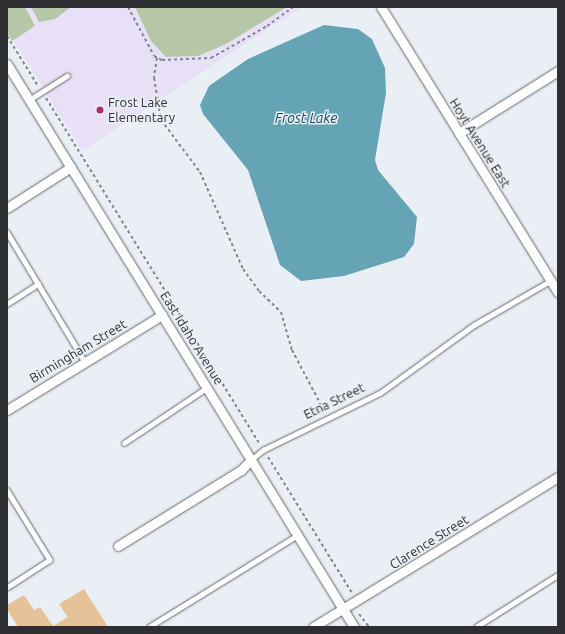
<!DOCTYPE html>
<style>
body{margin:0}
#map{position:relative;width:565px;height:634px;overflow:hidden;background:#eaeff5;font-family:Ubuntu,sans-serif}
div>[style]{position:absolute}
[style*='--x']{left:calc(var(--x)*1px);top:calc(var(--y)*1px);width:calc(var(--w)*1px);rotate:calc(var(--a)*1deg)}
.education>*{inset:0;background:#e7e0f6}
.green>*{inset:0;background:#b6c7a8}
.water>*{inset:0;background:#65a4b4}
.building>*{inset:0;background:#e5c297}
.path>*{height:2px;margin-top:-1px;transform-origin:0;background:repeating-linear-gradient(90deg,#83878b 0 3px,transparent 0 6px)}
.roads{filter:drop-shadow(0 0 1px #64686d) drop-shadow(0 0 1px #64686d)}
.lane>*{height:4.5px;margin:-2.25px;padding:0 2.25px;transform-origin:2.25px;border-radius:2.25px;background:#fff}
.street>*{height:9px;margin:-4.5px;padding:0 4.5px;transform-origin:4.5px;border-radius:4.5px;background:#fff}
.dots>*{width:11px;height:11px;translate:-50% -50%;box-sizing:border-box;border:2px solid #eaeff5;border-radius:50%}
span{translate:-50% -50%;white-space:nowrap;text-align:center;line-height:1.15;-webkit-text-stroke:3px #eaeff5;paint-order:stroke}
.poi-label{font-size:13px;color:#2d2f32}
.left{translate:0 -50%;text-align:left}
.street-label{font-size:13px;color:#2d2f32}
.water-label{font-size:14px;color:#124b57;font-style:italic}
.frame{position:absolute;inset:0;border:8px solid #2d2f32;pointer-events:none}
</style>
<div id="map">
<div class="education">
<i style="clip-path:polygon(7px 7px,302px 7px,82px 151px,7px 30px)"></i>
</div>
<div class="green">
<i style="clip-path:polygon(7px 7px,25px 7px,35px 26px,12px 41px,7px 33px)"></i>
<i style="clip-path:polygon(31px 7px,71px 7px,55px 19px,39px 22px)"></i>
<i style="clip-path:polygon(135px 7px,287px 7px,226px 44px,198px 56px,166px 57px,151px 41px)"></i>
</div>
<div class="water">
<i style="clip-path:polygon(324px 25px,358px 29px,372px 39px,385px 68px,386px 93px,375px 160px,378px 170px,417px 217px,414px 244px,404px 257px,344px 276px,301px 281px,280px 265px,248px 170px,203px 114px,200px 105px,209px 86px,248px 59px)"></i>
</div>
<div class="building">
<i style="clip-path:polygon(84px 589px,108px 627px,18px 627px,7px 609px,7px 605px,24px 595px,34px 610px,40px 607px,53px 626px,68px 617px,59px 604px)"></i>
</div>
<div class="path">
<i style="--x:128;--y:7;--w:55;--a:62"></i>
<i style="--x:154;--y:56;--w:9;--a:27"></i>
<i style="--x:162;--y:60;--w:49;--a:-2.3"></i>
<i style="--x:211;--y:58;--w:64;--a:-29.7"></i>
<i style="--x:267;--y:26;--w:32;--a:-36"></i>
<i style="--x:7;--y:36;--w:59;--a:58.2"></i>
<i style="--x:157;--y:58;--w:20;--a:99"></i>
<i style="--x:154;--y:78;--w:43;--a:80.5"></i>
<i style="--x:161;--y:120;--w:65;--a:53.1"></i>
<i style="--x:200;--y:172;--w:106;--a:66.1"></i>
<i style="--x:243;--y:269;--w:27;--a:54"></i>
<i style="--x:259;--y:291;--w:30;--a:44"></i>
<i style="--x:281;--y:312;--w:40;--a:74"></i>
<i style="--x:292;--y:350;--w:60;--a:62.2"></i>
<i style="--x:320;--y:403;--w:9;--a:90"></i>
<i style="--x:320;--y:412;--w:7;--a:153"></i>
<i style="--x:46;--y:98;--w:405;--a:58.3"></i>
<i style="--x:268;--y:457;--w:160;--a:58.3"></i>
<i style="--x:359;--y:614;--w:16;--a:52"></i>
</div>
<div class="roads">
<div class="lane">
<i style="--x:29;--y:100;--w:45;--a:-32.3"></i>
<i style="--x:7;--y:232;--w:152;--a:59"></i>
<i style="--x:7;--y:304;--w:37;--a:-33"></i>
<i style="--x:124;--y:443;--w:101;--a:-33.7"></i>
<i style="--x:251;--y:460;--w:16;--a:-40"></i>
<i style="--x:263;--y:450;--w:130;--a:-26"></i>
<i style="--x:380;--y:393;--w:116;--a:-35.9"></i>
<i style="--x:474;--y:325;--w:88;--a:-30.1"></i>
<i style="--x:7;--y:490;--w:82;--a:58.4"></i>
<i style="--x:50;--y:560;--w:51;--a:146.9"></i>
<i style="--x:149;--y:627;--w:175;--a:-31.7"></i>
<i style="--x:476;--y:627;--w:97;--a:-32.4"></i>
</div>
<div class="street">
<i style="--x:381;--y:7;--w:336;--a:58.2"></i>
<i style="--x:7;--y:64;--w:661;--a:58.35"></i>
<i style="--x:459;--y:133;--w:117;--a:-32.1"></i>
<i style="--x:7;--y:208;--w:76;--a:-32.6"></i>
<i style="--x:7;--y:410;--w:182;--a:-31.5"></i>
<i style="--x:118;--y:546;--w:145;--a:-31.7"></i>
<i style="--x:241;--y:470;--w:14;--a:-45"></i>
<i style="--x:313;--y:627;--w:287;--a:-31.5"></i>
</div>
</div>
<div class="dots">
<i style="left:100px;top:110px;background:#b02b71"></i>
</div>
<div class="poi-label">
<span class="left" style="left:108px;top:110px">Frost Lake<br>Elementary</span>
</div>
<div class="street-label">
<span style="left:480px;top:143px;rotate:58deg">Hoyt Avenue East</span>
<span style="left:192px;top:338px;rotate:58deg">East Idaho Avenue</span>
<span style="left:78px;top:351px;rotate:-31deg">Birmingham Street</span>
<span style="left:334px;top:401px;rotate:-26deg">Etna Street</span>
<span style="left:429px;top:542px;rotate:-32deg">Clarence Street</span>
</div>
<div class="water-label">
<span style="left:306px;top:118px">Frost Lake</span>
</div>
<div class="frame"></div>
</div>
